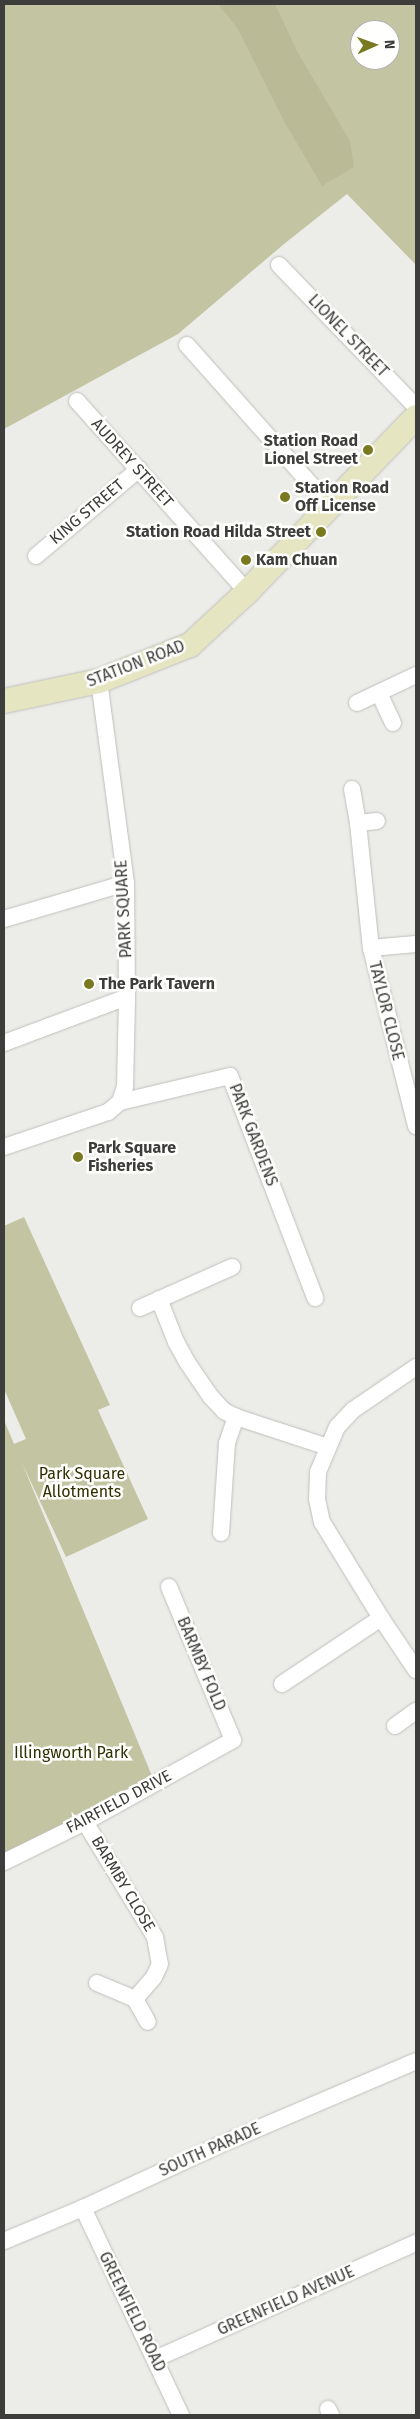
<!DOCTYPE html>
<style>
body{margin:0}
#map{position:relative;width:420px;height:2419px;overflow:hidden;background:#ecede9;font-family:"Fira Sans",sans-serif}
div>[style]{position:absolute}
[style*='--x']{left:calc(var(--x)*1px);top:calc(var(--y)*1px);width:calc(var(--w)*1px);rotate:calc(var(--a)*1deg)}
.green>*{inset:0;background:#c3c4a2}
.forest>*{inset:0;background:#babb96}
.roads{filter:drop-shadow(0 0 1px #bfbfbc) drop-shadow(0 0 1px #bfbfbc)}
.street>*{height:16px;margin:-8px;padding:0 8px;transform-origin:8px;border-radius:8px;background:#fff}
.secondary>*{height:24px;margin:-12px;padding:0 12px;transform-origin:12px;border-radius:12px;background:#e5e5c2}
.dots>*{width:14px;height:14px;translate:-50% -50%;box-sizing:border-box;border:2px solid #fffffe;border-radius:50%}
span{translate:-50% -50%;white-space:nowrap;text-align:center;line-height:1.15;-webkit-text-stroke:5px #fffffe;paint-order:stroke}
.street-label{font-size:16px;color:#3d3d3b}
.poi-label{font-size:16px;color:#3d3d3b;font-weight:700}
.right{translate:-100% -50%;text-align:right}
.left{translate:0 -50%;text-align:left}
.park-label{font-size:16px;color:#2f2f00}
.frame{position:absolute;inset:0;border:5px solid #3d3d3b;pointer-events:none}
.north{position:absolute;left:350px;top:20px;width:50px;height:50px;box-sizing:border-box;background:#fffffe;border:1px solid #b1b1b0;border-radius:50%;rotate:88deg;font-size:14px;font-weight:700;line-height:20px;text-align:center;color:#3d3d3b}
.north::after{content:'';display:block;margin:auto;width:18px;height:22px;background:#797920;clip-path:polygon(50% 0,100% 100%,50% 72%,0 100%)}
</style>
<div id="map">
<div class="green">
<i style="clip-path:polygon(evenodd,4px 4px,416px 4px,416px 265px,347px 194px,284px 244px,178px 334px,4px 429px,4px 4px,360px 30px,390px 30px,390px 60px,360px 60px,360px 30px)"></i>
<i style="clip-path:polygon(24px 1217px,110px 1405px,98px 1410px,148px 1519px,66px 1557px,22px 1463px,155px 1783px,4px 1862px,4px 1420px,14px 1444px,26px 1439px,4px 1389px,4px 1226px)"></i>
</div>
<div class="forest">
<i style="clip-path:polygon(218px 4px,275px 4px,297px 51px,350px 141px,354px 167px,322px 186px,285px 123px,238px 29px)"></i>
</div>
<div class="roads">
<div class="street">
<i style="--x:279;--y:265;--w:197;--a:46"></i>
<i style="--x:187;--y:345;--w:215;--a:48.4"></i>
<i style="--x:77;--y:401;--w:256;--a:48.3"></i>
<i style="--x:36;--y:556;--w:135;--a:-40.2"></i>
<i style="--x:379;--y:693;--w:33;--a:65"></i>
<i style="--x:357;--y:703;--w:65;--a:-25.4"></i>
<i style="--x:352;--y:789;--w:35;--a:80"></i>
<i style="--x:358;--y:823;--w:126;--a:84.1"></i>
<i style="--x:371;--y:948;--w:184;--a:75.8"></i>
<i style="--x:358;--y:823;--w:19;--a:-6"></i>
<i style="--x:4;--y:919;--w:127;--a:-16.4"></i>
<i style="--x:371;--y:948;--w:45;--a:-5.1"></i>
<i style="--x:4;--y:1043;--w:131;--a:-20.5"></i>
<i style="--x:120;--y:1102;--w:113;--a:-13.3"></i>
<i style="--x:230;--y:1076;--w:238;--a:69"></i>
<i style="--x:4;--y:1147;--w:110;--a:-18.6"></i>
<i style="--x:108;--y:1112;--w:16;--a:-40"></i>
<i style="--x:120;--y:1102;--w:16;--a:-72"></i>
<i style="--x:125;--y:1087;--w:90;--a:-88.7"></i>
<i style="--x:127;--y:997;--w:114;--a:-90.5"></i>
<i style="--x:126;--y:883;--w:204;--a:-97.6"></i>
<i style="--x:159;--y:1299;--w:46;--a:68.4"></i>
<i style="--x:176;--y:1342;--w:23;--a:61"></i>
<i style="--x:187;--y:1362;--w:42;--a:55.6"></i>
<i style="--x:211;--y:1397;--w:19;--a:47"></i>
<i style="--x:224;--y:1411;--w:13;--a:27"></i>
<i style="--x:236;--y:1417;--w:97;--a:18.1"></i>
<i style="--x:140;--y:1308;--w:101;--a:-24"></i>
<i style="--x:416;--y:1367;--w:76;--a:145.7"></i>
<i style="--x:353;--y:1410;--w:23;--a:133"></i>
<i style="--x:337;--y:1427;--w:49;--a:112.9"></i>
<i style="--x:318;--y:1472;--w:27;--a:92"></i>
<i style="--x:317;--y:1499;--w:24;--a:78"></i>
<i style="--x:322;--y:1522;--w:113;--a:58.4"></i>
<i style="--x:381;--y:1618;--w:63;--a:56.1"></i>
<i style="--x:221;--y:1533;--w:90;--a:-86.2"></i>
<i style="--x:227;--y:1443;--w:28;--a:-71"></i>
<i style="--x:282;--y:1684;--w:119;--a:-33.7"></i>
<i style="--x:395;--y:1726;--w:26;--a:-36"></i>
<i style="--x:85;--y:1822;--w:135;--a:58.7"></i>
<i style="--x:155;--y:1937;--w:27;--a:80"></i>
<i style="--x:160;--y:1964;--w:14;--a:115"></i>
<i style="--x:154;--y:1977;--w:29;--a:131"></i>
<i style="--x:4;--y:1862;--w:90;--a:-26.3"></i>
<i style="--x:85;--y:1822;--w:169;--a:-29"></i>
<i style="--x:233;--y:1740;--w:166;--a:-112.7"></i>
<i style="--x:97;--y:1983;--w:41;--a:22.8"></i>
<i style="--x:135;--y:1999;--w:26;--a:61"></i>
<i style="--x:83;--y:2208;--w:229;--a:64.7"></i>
<i style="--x:4;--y:2241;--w:86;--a:-22.7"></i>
<i style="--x:83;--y:2208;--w:148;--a:-24.8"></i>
<i style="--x:217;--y:2146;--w:216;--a:-23.1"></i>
<i style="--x:155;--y:2359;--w:286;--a:-24"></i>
<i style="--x:328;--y:2409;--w:7;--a:63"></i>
</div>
<div class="secondary">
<i style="--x:4;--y:701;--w:97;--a:-11.9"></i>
<i style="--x:99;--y:681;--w:98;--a:-21.6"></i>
<i style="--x:190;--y:645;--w:78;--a:-42.9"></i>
<i style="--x:247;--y:592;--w:243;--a:-46"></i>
</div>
</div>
<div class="dots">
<i style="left:368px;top:450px;background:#797920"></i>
<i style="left:285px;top:497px;background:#797920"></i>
<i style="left:321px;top:532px;background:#797920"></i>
<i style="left:246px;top:560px;background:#797920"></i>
<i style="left:89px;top:984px;background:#797920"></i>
<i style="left:78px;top:1157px;background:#797920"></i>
</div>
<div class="street-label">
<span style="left:348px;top:336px;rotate:46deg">LIONEL STREET</span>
<span style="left:132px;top:463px;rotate:48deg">AUDREY STREET</span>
<span style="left:87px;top:512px;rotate:-40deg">KING STREET</span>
<span style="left:136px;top:664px;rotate:-21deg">STATION ROAD</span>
<span style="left:124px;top:909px;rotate:-93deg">PARK SQUARE</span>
<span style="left:386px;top:1011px;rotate:76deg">TAYLOR CLOSE</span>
<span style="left:253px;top:1135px;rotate:69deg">PARK GARDENS</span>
<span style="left:201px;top:1664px;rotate:67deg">BARMBY FOLD</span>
<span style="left:119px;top:1802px;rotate:-28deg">FAIRFIELD DRIVE</span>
<span style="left:123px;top:1884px;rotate:59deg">BARMBY CLOSE</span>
<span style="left:210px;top:2150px;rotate:-24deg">SOUTH PARADE</span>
<span style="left:286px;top:2301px;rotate:-24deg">GREENFIELD AVENUE</span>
<span style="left:132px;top:2312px;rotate:64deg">GREENFIELD ROAD</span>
</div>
<div class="poi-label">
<span class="right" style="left:358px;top:450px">Station Road<br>Lionel Street</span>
<span class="left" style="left:295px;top:497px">Station Road<br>Off License</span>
<span class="right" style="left:311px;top:532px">Station Road Hilda Street</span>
<span class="left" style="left:256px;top:560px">Kam Chuan</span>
<span class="left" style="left:99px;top:984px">The Park Tavern</span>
<span class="left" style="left:88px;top:1157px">Park Square<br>Fisheries</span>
</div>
<div class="park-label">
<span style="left:82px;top:1483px">Park Square<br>Allotments</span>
<span style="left:71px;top:1753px">Illingworth Park</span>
</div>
<div class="frame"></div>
<div class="north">N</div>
</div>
